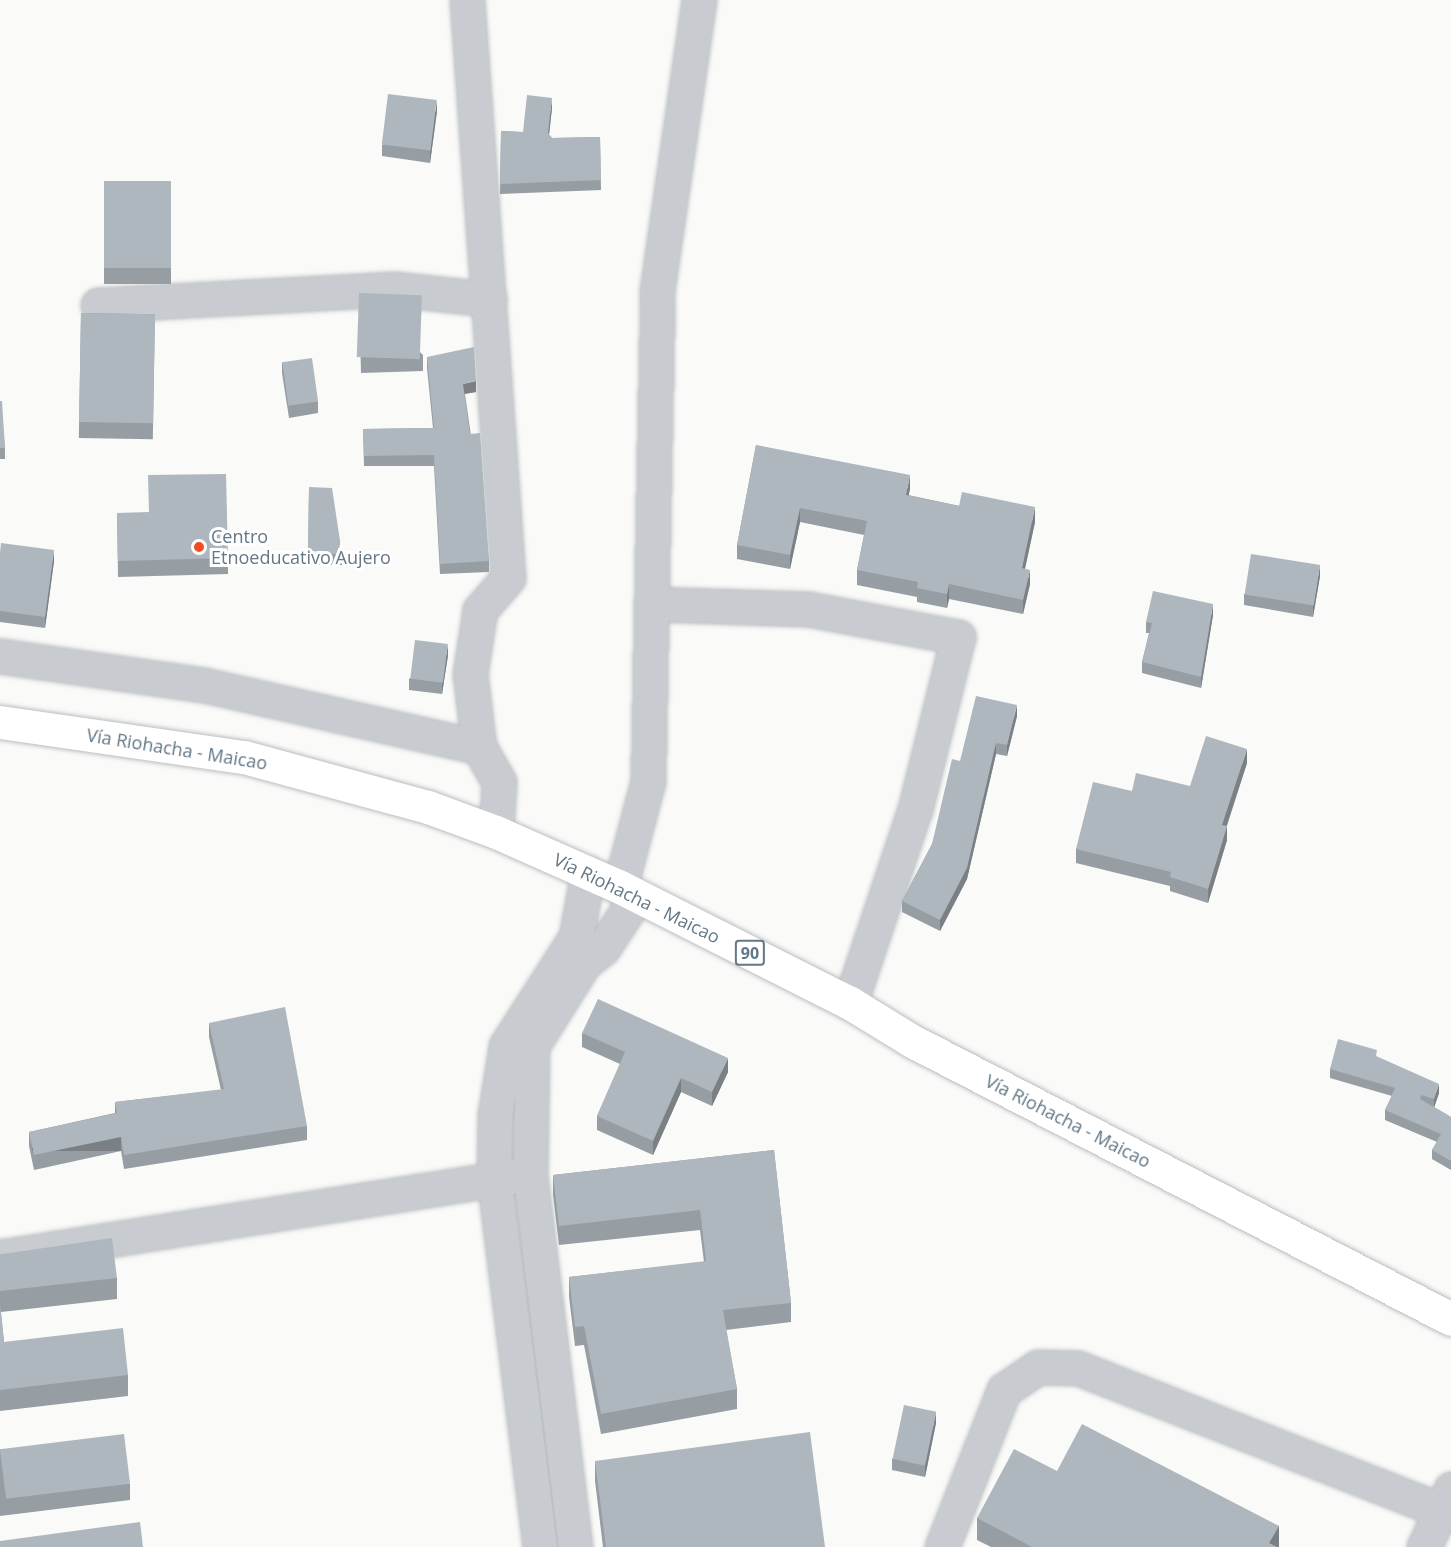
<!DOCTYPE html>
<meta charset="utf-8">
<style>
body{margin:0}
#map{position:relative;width:1451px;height:1547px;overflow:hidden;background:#fafaf8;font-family:"Open Sans",sans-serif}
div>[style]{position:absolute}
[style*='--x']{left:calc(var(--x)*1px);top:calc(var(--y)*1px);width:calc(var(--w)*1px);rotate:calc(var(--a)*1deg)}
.roads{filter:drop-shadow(0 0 2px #babec1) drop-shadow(0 0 2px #babec1)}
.minor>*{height:33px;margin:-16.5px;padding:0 16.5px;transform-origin:16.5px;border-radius:16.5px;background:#c8ccd0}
.highway>*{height:33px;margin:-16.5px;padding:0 16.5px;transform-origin:16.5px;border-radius:16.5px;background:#fff}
.wall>*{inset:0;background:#969da3;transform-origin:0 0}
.shaded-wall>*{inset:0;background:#7a8084;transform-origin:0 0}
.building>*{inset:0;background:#aeb7bd;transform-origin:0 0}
.dots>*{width:16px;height:16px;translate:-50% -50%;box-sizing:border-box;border:3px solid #fff;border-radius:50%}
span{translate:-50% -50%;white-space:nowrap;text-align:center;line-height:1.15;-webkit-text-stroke:6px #fff;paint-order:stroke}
.shield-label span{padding:2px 4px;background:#fff;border:2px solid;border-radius:4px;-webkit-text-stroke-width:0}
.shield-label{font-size:16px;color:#637785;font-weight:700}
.poi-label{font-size:18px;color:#637785}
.left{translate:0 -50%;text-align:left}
.street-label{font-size:18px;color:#637785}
</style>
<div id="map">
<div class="roads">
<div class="minor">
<i style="--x:467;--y:0;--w:579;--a:85.94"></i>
<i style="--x:508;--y:578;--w:43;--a:131.2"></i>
<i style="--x:480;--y:610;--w:65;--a:98.9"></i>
<i style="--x:470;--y:674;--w:74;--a:83"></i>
<i style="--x:98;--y:305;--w:296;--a:-3.1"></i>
<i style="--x:394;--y:289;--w:96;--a:6"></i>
<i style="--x:651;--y:604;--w:157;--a:1.8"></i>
<i style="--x:808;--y:609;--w:153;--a:10.6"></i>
<i style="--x:958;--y:637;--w:177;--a:104"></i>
<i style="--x:915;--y:809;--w:205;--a:108.5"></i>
<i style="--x:0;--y:656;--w:206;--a:8.1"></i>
<i style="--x:204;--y:685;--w:282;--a:12.7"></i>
<i style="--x:479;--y:747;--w:40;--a:60.3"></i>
<i style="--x:499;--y:782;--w:50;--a:93.4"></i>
<i style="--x:620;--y:887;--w:110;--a:-75.2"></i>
<i style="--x:648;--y:781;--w:490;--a:-88.9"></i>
<i style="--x:657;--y:291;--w:294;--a:-81.8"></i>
<i style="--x:0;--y:1257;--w:522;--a:-8.92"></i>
<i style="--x:540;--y:1547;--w:372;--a:-97.1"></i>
<i style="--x:494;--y:1178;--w:63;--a:-89.1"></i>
<i style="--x:495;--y:1115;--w:70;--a:-80.9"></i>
<i style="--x:506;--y:1046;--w:130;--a:-57.3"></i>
<i style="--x:576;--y:937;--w:66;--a:-79.5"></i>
<i style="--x:575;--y:1547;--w:376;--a:-96.9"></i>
<i style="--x:530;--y:1174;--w:128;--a:-89.1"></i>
<i style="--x:532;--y:1046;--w:98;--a:-57.9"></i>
<i style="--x:584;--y:963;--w:24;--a:-38"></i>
<i style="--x:603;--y:948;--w:62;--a:-56.8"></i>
<i style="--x:942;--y:1547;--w:169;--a:-68.5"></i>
<i style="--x:1004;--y:1390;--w:41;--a:-34.1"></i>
<i style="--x:1038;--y:1367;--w:40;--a:1.4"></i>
<i style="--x:1078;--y:1368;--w:401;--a:21.4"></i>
<i style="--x:1424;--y:1547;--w:64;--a:-65"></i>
</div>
<div class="highway">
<i style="--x:0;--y:722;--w:246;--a:8.2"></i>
<i style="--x:244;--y:757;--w:191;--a:15.2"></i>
<i style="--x:428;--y:807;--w:72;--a:20.2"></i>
<i style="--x:496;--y:832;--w:136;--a:23.9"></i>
<i style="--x:620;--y:887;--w:258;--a:26.8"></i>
<i style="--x:850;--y:1003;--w:73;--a:31.5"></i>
<i style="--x:912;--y:1041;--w:606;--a:27.28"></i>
</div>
</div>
<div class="wall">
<i style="clip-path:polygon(552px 108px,549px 135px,552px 138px,600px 137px,601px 190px,500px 194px,501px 131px,523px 132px)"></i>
<i style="clip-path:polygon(437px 111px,430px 163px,382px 156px,382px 145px)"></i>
<i style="left:104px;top:181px;width:67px;height:103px"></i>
<i style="clip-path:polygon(359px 293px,423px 355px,423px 371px,361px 373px)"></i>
<i style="left:81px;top:313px;width:74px;height:125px;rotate:1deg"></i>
<i style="clip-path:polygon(427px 357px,476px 392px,465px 394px,489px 561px,489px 572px,440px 574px,434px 466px,364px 466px,363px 429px,433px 428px,427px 368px)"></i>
<i style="clip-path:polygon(282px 362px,318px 402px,318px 413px,289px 418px,282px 373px)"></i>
<i style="clip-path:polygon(0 401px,5px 448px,5px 459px,0 459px)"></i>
<i style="clip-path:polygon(756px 445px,910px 489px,908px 495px,1035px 522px,1025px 569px,1030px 584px,1023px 614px,949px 599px,947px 608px,917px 602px,917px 597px,857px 585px,857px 570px,864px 535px,800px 522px,790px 569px,737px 559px,737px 545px)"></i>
<i style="clip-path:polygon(309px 487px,342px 554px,342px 565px,308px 565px)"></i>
<i style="clip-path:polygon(117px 513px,228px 558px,228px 574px,118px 577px)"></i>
<i style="clip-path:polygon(0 553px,54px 561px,45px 628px,0 622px)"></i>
<i style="clip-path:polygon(1320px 576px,1313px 617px,1244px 605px,1244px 594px)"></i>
<i style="clip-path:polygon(1213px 615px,1201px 688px,1142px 673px,1142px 662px,1149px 633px,1146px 633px,1146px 622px)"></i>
<i style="clip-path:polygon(448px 655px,442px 694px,409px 690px,409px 679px)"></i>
<i style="clip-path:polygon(1017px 716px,1007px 756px,996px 754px,967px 879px,940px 931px,902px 912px,902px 901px,932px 844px,960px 761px)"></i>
<i style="clip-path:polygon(1247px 763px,1227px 826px,1227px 840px,1208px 903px,1170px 891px,1170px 886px,1076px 863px,1076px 849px,1132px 791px,1190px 786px)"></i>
<i style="clip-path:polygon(209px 1023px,307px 1126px,307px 1140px,124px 1169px,121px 1151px,34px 1170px,29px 1146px,29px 1132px,115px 1113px,115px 1102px,221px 1090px,209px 1037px)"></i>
<i style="clip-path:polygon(582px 1033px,728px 1072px,712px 1106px,681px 1092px,653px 1155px,597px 1130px,597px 1116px,620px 1064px,582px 1047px)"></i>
<i style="clip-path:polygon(1377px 1057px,1439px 1093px,1434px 1107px,1451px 1117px,1451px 1170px,1432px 1159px,1432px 1150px,1437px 1142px,1385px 1120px,1385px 1110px,1392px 1096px,1330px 1078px,1330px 1069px)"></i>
<i style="clip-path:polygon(774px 1150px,791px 1303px,791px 1322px,726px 1330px,737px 1389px,737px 1409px,601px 1434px,584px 1345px,575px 1346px,569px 1297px,569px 1277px,704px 1262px,700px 1230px,559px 1245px,553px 1195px,553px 1175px)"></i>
<i style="clip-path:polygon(0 1254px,117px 1278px,117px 1299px,1px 1312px,4px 1342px,128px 1375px,128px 1396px,0 1411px)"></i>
<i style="clip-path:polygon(936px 1423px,925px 1477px,892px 1470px,892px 1459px)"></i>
<i style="clip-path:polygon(0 1449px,130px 1484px,130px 1500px,0 1516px)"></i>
<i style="clip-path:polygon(595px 1461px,825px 1547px,603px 1547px,595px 1481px)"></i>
<i style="clip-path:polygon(1057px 1471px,1279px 1526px,1279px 1547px,991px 1547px,977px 1540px,977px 1518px)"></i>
</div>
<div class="shaded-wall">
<i style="clip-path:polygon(552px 98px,552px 108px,548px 143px,548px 133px)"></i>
<i style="clip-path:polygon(437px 100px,437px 111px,430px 163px,430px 152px)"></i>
<i style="clip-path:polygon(476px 381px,476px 392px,463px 394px,463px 384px)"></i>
<i style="clip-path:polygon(910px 475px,910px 489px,906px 509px,906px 495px)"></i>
<i style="clip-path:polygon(1035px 507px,1035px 522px,1022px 582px,1022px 568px)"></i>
<i style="clip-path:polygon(800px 508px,800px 522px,790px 569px,790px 555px)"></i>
<i style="clip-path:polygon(54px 550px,54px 561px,45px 628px,45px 617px)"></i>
<i style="clip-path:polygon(1320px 565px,1320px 576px,1313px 617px,1313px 606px)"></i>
<i style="clip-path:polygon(1030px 570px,1030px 584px,1023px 614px,1023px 600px)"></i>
<i style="clip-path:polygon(949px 584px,949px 599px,947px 608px,947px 594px)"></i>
<i style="clip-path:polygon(1213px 604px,1213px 615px,1201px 688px,1201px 677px)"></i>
<i style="clip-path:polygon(448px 644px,448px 655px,442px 694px,442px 683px)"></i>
<i style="clip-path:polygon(1017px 705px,1017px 716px,1007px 756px,1007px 745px)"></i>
<i style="clip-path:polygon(996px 743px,996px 754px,967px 879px,940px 931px,940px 920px)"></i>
<i style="clip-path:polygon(1247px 749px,1247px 763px,1222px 839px,1222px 825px)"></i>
<i style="clip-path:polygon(1227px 826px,1227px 840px,1208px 903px,1208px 889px)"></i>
<i style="clip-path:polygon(728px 1058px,728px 1072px,712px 1106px,712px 1092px)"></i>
<i style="clip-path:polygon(681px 1078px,681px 1092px,653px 1155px,653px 1141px)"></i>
<i style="clip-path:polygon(1439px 1084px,1439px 1093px,1434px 1108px,1434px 1099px)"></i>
<i style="left:121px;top:1137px;width:14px;height:89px;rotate:90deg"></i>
<i style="clip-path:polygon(936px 1412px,936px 1423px,925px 1477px,925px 1466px)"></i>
<i style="clip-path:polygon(1279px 1526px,1279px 1547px,1269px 1547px,1269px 1543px)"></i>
</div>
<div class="building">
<i style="left:388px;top:94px;width:49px;height:51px;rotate:7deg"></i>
<i style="clip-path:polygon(527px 95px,552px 98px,548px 133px,552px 138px,600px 137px,601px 180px,500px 184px,501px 131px,523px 132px)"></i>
<i style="left:104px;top:181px;width:67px;height:87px"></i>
<i style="left:359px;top:293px;width:63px;height:64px;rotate:2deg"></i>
<i style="left:81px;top:313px;width:74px;height:109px;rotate:1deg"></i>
<i style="clip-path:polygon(474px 347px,476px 381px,463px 384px,470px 434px,480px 433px,489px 561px,440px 564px,434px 455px,364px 456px,363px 429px,434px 428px,427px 357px)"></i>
<i style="left:312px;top:358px;width:44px;height:30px;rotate:82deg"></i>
<i style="clip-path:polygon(0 401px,2px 401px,5px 448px,0 448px)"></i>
<i style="clip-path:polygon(756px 445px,910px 475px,906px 495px,959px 506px,962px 492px,1035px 507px,1022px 568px,1030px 570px,1023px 600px,949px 584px,947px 594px,917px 588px,918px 582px,857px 570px,867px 521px,800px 508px,790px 555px,737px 545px)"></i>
<i style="clip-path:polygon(226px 474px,228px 558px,118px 561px,117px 513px,149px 512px,148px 475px)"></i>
<i style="clip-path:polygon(309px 487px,332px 488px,342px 554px,308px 554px)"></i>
<i style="clip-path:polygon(1px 543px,54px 550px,45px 617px,0 611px,0 553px)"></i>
<i style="left:1251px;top:554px;width:70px;height:41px;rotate:9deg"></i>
<i style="clip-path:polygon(1153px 591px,1213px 604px,1201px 677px,1142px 662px,1152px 623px,1146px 622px)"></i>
<i style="left:415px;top:640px;width:33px;height:39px;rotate:7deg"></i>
<i style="clip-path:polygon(976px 696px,1017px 705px,1007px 745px,996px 743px,967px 868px,940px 920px,902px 901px,932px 844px,952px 759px,960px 761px)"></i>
<i style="clip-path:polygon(1206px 736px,1247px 749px,1222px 825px,1227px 826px,1208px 889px,1170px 877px,1171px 872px,1076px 849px,1093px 782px,1132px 791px,1136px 773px,1190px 786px)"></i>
<i style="clip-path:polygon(598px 999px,728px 1058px,712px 1092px,681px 1078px,653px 1141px,597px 1116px,625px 1052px,582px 1033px)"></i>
<i style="clip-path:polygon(285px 1007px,307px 1126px,124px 1155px,121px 1137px,34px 1155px,29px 1132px,117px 1113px,115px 1102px,224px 1089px,209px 1023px)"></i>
<i style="clip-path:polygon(1338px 1039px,1377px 1050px,1376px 1056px,1439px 1084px,1434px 1099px,1421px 1095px,1420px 1099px,1451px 1117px,1451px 1161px,1432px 1150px,1441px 1134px,1385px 1110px,1395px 1088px,1330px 1069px)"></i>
<i style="clip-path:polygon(774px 1150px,791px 1303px,723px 1310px,737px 1389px,601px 1414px,584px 1326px,575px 1327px,569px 1277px,706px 1261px,700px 1210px,559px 1226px,553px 1175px)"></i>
<i style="clip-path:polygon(112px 1238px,117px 1278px,0 1291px,0 1254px,3px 1254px)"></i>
<i style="clip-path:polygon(0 1305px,4px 1342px,123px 1328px,128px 1375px,0 1390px)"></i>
<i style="left:904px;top:1405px;width:33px;height:55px;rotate:12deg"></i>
<i style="clip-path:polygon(1082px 1424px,1279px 1526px,1269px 1543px,1277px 1547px,1032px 1547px,977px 1518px,1014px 1449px,1057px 1471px)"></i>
<i style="clip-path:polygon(810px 1432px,825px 1547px,606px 1547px,595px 1461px)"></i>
<i style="left:124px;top:1434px;width:50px;height:125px;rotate:83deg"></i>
<i style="clip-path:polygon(140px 1522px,143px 1547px,0 1547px,0 1541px)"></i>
</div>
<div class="dots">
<i style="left:199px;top:547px;background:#f14d21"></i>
</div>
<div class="shield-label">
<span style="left:750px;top:953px">90</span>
</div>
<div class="poi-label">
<span class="left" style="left:211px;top:547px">Centro<br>Etnoeducativo Aujero</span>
</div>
<div class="street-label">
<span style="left:177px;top:749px;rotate:9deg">Vía Riohacha - Maicao</span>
<span style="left:637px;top:898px;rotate:26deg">Vía Riohacha - Maicao</span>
<span style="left:1068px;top:1121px;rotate:27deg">Vía Riohacha - Maicao</span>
</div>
</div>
